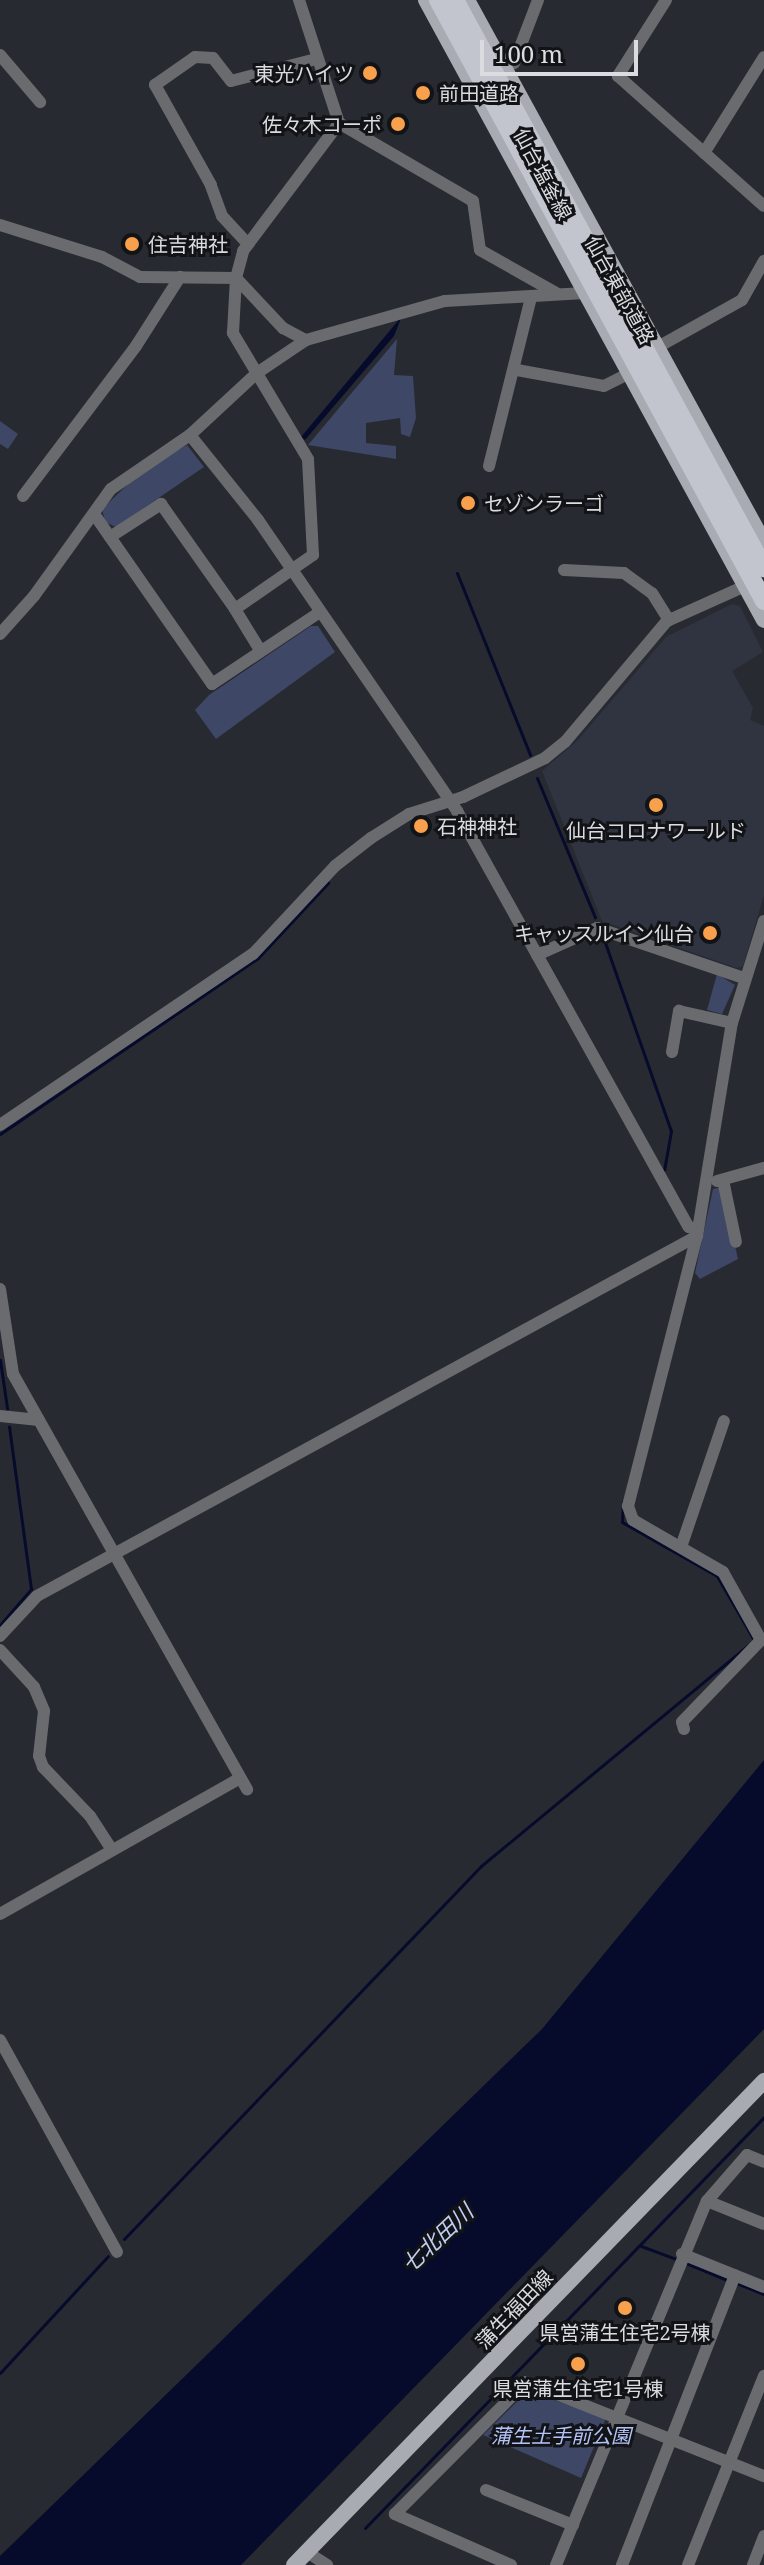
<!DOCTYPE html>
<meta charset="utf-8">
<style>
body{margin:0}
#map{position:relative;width:764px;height:2565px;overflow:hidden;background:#282a32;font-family:"Noto Serif","Noto Sans JP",serif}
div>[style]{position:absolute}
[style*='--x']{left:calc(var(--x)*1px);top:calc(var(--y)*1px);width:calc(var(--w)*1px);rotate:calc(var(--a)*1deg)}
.built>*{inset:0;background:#303440}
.green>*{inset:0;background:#3e4765}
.water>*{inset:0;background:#070b2b}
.stream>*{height:3px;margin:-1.5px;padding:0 1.5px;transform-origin:1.5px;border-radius:1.5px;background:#070b2b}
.minor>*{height:12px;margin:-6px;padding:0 6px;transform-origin:6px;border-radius:6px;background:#6a6b6f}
.major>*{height:16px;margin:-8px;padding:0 8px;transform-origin:8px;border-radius:8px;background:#a9abb3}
.highway>*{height:18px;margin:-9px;padding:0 9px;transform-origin:9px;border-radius:9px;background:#c2c5ce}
.dots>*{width:22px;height:22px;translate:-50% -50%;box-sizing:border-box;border:4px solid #121316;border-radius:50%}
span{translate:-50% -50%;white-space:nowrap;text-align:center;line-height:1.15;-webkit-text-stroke:6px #121316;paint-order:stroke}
.poi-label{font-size:20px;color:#dadce0}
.right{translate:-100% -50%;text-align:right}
.left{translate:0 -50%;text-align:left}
.street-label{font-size:20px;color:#dadce0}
.park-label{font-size:20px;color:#b4c3f7;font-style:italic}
.water-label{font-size:22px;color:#c1cdf4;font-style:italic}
.scale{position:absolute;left:480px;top:40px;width:158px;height:36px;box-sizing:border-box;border:4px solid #dadce0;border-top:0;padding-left:10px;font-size:24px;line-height:28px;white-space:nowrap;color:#dadce0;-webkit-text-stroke:6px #121316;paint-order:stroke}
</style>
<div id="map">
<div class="built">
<i style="clip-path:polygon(732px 604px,740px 606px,763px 652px,732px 671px,753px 708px,750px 720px,764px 726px,764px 895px,743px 966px,737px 968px,602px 921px,542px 771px,578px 740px,666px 637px)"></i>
</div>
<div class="green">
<i style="clip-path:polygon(397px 339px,394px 375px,413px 376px,416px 418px,410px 437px,401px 434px,400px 418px,366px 423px,366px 443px,396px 446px,396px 459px,308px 445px)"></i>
<i style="clip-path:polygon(0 421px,18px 434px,8px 449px,0 444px)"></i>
<i style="clip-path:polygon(187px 445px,204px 467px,116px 527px,105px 522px,102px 509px,143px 470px)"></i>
<i style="clip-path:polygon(311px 626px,318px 626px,335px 652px,216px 739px,195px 710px,209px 695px)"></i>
<i style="clip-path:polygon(717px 974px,735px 985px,722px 1014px,707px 1010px)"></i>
<i style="clip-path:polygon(722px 1187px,738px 1259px,700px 1279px,695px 1273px,713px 1189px)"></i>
<i style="clip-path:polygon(528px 2391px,606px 2418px,581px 2478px,483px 2435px)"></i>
</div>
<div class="water">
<i style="clip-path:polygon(402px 316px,394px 336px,305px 440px,301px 437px)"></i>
<i style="clip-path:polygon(764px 1760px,764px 2029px,241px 2565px,0 2565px,0 2556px,542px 2029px)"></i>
</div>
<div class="stream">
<i style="--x:457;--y:573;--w:196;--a:68.1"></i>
<i style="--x:537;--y:778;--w:151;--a:67.4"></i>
<i style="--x:602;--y:934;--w:209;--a:70.7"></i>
<i style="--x:671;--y:1131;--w:39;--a:100"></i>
<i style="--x:0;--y:1134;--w:312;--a:-34.3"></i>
<i style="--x:258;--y:958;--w:103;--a:-47"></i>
<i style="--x:0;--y:1360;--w:49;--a:81.7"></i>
<i style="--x:0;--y:1625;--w:48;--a:-49.3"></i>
<i style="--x:31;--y:1589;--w:164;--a:-97.7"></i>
<i style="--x:124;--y:2239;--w:516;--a:-46.26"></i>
<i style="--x:481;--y:1866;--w:354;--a:-39.6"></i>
<i style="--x:754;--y:1640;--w:74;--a:-120"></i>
<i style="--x:717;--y:1576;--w:109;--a:-150.4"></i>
<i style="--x:622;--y:1522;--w:20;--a:-87"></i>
<i style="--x:641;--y:2246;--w:40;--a:20.2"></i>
<i style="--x:686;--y:2263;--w:44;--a:22.5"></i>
<i style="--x:734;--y:2282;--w:32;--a:22"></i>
<i style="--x:0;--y:2373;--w:159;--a:-47.3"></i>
<i style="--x:365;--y:2528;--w:573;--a:-45.85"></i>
</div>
<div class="minor">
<i style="--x:299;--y:0;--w:129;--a:72"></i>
<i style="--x:339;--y:123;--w:155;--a:30.2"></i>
<i style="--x:473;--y:201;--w:49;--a:81.9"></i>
<i style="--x:480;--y:250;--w:87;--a:29.5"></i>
<i style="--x:666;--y:0;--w:90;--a:122.3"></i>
<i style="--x:618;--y:76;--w:195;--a:41.7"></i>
<i style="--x:0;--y:55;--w:62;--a:49.6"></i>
<i style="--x:503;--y:68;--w:12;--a:-24"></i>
<i style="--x:514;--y:63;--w:67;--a:-69.1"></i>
<i style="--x:704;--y:153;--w:113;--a:-58"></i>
<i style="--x:0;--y:225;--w:107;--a:17.4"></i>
<i style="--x:102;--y:257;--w:43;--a:27.8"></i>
<i style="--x:140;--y:277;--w:96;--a:0.6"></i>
<i style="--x:236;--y:278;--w:69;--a:46.8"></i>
<i style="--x:283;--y:328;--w:26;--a:28"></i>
<i style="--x:248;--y:244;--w:38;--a:-133"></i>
<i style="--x:222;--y:216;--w:33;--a:-110"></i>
<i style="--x:211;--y:185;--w:115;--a:-119.2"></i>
<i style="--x:155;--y:85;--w:49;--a:-35"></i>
<i style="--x:195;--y:57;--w:18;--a:3"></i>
<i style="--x:213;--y:58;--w:29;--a:52"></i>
<i style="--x:231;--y:81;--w:88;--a:-14.5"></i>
<i style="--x:656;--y:348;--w:98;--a:-29.2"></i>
<i style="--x:742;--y:300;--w:45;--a:-60.6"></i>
<i style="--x:517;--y:370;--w:88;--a:10.4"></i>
<i style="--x:604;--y:386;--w:28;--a:-27"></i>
<i style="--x:190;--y:435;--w:109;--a:51.3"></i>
<i style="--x:258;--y:520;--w:353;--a:55.6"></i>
<i style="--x:457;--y:811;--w:476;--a:60.9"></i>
<i style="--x:689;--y:1227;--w:9;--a:18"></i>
<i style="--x:489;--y:466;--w:173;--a:-76"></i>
<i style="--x:23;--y:496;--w:188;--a:-53"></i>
<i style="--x:136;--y:346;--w:82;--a:-57.5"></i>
<i style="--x:94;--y:514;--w:207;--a:55.2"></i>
<i style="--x:212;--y:684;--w:130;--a:-33.7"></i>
<i style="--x:110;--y:537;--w:61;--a:-32.9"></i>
<i style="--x:161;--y:504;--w:128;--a:54.8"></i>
<i style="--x:564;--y:570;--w:60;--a:2.9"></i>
<i style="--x:624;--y:573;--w:34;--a:36"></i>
<i style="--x:652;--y:593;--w:32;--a:58"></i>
<i style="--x:0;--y:634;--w:51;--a:-48.2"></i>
<i style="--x:34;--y:596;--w:132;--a:-54.3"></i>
<i style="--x:111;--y:489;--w:96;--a:-34.4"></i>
<i style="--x:190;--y:435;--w:91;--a:-42.8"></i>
<i style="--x:257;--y:373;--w:59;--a:-34"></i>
<i style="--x:306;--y:340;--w:144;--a:-15.7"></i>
<i style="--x:445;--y:301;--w:140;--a:-3.3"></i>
<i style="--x:260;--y:650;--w:48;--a:-121.4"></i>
<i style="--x:235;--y:609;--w:95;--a:-34.7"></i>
<i style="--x:313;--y:555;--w:96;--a:-93"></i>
<i style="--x:308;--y:459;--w:147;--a:-120.8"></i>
<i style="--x:233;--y:333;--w:55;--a:-86.9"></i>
<i style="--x:236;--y:278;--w:28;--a:-75"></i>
<i style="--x:243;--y:251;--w:160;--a:-53.1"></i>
<i style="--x:537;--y:955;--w:66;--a:-24.2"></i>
<i style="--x:597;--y:928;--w:155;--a:18.8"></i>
<i style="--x:672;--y:1052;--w:42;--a:-80.3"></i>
<i style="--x:679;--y:1011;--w:54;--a:12.8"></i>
<i style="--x:0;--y:1125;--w:305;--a:-34.1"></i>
<i style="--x:253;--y:954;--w:120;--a:-47"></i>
<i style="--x:335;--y:866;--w:46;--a:-37.9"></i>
<i style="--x:371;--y:838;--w:45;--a:-32.3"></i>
<i style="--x:409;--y:814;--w:57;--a:-17.5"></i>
<i style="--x:463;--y:797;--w:91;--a:-25.4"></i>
<i style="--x:545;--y:758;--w:26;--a:-39"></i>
<i style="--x:565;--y:742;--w:158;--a:-49.9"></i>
<i style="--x:667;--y:621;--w:85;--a:-24.2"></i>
<i style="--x:723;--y:1180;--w:63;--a:78.2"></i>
<i style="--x:717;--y:1181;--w:49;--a:-15.5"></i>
<i style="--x:0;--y:1289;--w:86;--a:81.3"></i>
<i style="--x:13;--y:1374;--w:477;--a:60.6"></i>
<i style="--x:0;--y:1416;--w:39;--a:6"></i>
<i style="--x:681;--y:1547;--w:133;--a:-71.2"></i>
<i style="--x:0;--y:1636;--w:54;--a:-47.2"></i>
<i style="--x:37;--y:1596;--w:752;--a:-28.61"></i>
<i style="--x:0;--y:1650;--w:50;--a:47.4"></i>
<i style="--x:34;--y:1687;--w:26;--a:67"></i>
<i style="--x:44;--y:1711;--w:45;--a:96.3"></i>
<i style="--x:39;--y:1756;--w:12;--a:70"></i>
<i style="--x:43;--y:1767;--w:68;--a:46.2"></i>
<i style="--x:90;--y:1816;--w:40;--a:57.1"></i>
<i style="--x:684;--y:1729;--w:7;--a:-106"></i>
<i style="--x:682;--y:1722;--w:114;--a:-46.1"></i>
<i style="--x:761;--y:1640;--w:78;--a:-119.2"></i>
<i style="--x:723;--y:1572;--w:104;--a:-150"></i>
<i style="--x:633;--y:1520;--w:15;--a:-110"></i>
<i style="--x:628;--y:1506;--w:279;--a:-75.7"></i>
<i style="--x:697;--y:1236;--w:216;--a:-80.7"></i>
<i style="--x:732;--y:1023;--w:107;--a:-72.6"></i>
<i style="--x:0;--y:1914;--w:276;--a:-29.5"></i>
<i style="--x:0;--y:2040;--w:242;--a:61.1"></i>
<i style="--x:707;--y:2201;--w:61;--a:22"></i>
<i style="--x:682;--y:2254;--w:88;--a:21.9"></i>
<i style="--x:486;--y:2490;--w:94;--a:21.9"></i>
<i style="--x:307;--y:2552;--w:24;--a:33"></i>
<i style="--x:511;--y:2565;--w:127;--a:-156.3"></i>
<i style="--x:395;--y:2514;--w:186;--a:-45.2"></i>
<i style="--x:526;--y:2382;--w:256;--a:21.6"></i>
<i style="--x:556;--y:2565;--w:394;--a:-67.5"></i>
<i style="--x:707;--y:2201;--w:61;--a:-49"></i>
<i style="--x:747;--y:2155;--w:18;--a:22"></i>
<i style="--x:622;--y:2565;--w:311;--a:-68.7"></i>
<i style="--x:688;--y:2565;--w:204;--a:-68.1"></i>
<i style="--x:753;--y:2565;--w:31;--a:-69"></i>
</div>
<div class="major">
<i style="--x:426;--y:0;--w:706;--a:61.4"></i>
<i style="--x:467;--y:0;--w:619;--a:61.32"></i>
<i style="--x:294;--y:2565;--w:675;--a:-45.84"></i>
</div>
<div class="highway">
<i style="--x:438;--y:0;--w:684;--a:61.52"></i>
<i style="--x:455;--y:0;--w:647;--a:61.45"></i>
</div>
<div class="dots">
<i style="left:370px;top:73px;background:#f8a04b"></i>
<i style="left:423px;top:93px;background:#f8a04b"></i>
<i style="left:398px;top:124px;background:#f8a04b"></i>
<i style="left:132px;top:244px;background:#f8a04b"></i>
<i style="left:468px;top:503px;background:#f8a04b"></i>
<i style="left:656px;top:805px;background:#f8a04b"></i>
<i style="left:421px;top:826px;background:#f8a04b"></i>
<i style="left:710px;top:933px;background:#f8a04b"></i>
<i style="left:625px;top:2308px;background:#f8a04b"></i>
<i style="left:578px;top:2364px;background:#f8a04b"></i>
</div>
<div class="poi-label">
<span class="right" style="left:354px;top:73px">東光ハイツ</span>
<span class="left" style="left:439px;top:93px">前田道路</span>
<span class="right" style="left:382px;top:124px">佐々木コーポ</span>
<span class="left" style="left:148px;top:244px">住吉神社</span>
<span class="left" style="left:484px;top:503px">セゾンラーゴ</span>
<span class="left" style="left:437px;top:826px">石神神社</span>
<span style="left:656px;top:830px">仙台コロナワールド</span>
<span class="right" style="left:694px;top:933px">キャッスルイン仙台</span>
<span style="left:625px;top:2332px">県営蒲生住宅2号棟</span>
<span style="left:578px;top:2388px">県営蒲生住宅1号棟</span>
</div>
<div class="street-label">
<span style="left:543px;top:174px;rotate:62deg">仙台塩釜線</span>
<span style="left:620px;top:290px;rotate:61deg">仙台東部道路</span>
<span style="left:514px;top:2309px;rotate:-46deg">蒲生福田線</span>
</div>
<div class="park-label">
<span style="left:561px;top:2435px">蒲生土手前公園</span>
</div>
<div class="water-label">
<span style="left:437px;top:2238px;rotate:-43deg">七北田川</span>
</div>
<div class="scale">100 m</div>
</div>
